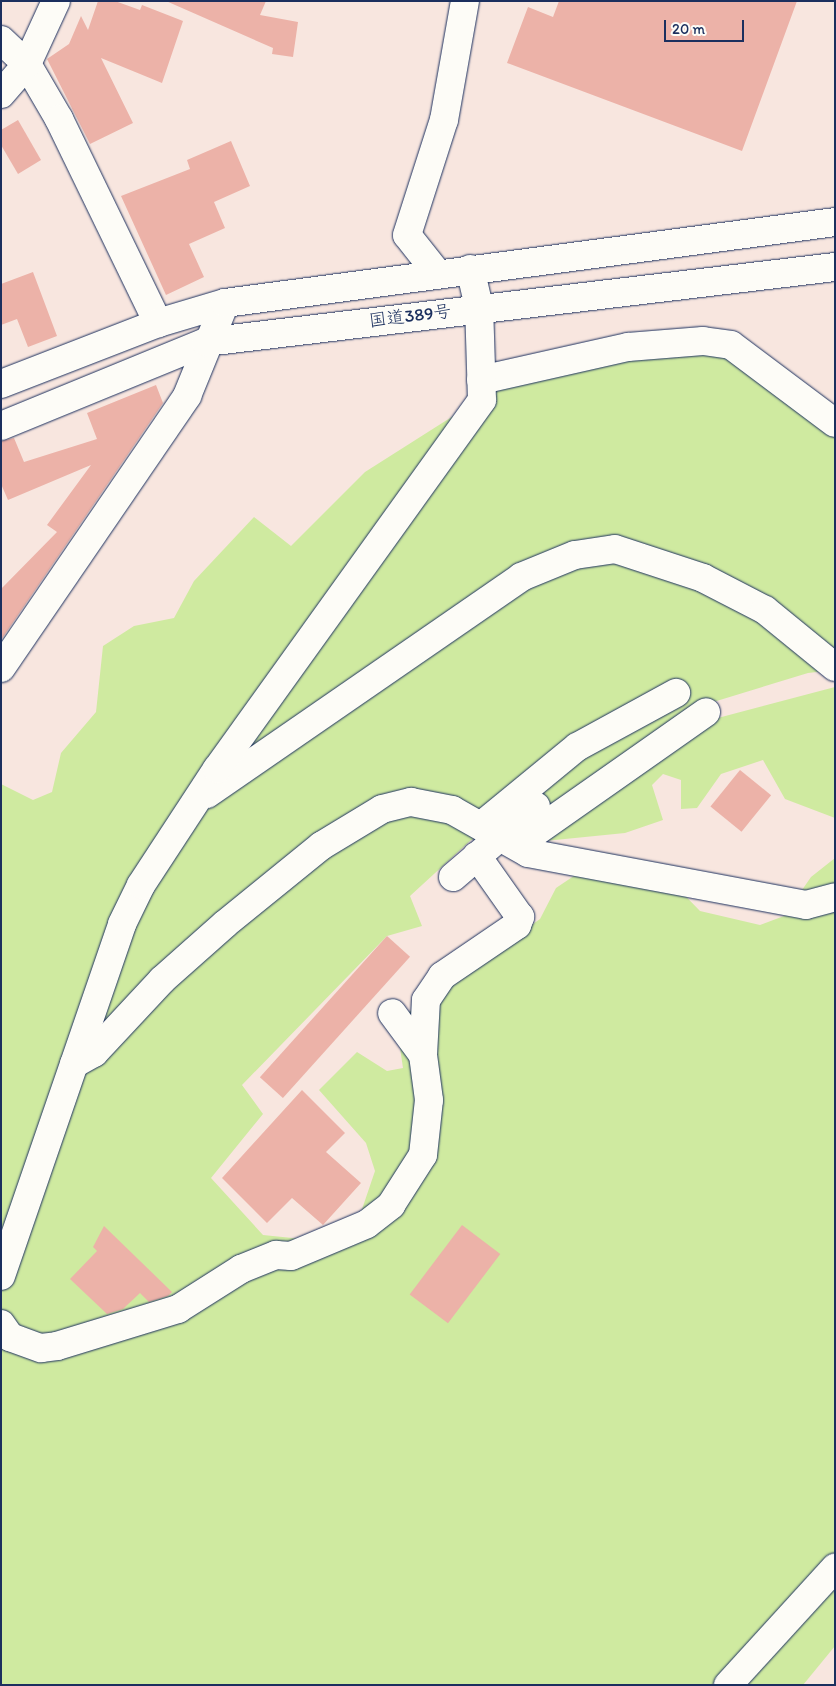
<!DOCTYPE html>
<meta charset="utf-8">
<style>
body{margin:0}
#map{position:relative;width:836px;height:1686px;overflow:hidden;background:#f8e6df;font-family:Itim,"Klee One",sans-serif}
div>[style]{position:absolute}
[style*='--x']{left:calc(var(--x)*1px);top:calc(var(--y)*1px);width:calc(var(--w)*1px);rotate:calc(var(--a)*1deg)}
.green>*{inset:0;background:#cfeaa0}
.building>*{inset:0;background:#ecb2a8;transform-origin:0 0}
.roads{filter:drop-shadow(0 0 1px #1b2f5e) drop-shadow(0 0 1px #1b2f5e)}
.minor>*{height:28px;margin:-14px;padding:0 14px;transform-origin:14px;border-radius:14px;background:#fdfcf7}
.highway>*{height:28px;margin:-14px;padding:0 14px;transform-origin:14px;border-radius:14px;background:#fdfcf7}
span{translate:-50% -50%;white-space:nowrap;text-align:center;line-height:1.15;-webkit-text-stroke:4.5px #fdfcf7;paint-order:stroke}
.street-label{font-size:18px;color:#1b2f5e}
.frame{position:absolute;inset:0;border:2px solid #1b2f5e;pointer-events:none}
.scale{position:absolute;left:664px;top:20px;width:80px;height:22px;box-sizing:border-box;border:2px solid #1b2f5e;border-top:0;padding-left:6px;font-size:15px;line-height:18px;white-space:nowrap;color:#1b2f5e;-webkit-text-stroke:4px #fdfcf7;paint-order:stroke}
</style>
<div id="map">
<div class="green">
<i style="clip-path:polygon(715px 349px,835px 436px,835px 670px,808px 673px,697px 707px,526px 823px,471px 840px,410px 896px,422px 926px,387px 936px,242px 1085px,263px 1114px,211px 1178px,263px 1235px,312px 1240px,359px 1218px,375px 1171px,366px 1143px,319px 1090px,357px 1052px,387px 1071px,403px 1068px,399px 1041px,388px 1027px,540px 919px,556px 888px,608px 853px,659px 869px,700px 911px,760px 925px,784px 916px,811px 877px,835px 858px,835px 1553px,712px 1685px,1px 1685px,1px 784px,33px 800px,52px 792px,61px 753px,96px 712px,103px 646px,134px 626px,174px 618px,194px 581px,254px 517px,291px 546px,365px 472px,502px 385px,619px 355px)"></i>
<i style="clip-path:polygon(835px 687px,835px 818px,785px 799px,763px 760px,721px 774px,697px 808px,681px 809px,681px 780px,663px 774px,652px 785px,663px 820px,625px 833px,545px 841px,714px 719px)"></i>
<i style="clip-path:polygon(835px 1587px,835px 1646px,803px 1685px,744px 1685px)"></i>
</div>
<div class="building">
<i style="clip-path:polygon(98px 1px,115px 1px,140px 10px,142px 5px,183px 21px,162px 83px,101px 58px,133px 123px,90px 144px,47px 59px,69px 44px,81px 16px,88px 30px)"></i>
<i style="clip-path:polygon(166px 1px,266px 1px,260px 15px,298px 22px,293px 57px,272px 54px,273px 48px)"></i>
<i style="clip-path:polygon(559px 1px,797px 1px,742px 151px,507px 63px,528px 7px,553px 17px)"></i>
<i style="clip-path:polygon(18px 120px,41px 160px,18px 174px,1px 145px,1px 130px)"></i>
<i style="clip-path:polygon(231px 141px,250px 186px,214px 202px,225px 228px,189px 244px,204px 277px,166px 295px,121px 196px,190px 169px,187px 160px)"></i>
<i style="clip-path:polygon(33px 272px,57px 336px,28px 347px,17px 319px,1px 325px,1px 284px)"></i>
<i style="clip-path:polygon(156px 385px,163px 403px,1px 640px,1px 589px,57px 532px,47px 525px,91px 465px,8px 500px,1px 484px,1px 441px,14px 438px,24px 462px,97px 439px,87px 413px)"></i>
<i style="left:740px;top:770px;width:40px;height:47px;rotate:39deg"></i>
<i style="left:387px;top:936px;width:31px;height:190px;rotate:42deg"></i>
<i style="clip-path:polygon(302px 1090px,345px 1133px,326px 1152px,361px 1183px,323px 1225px,292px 1198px,267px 1223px,222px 1178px)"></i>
<i style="left:462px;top:1225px;width:48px;height:87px;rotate:37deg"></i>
<i style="clip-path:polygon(104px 1226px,172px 1292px,168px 1296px,149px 1302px,140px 1293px,123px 1309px,107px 1314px,70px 1279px,97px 1251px,93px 1247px)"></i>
</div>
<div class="roads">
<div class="minor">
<i style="--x:1;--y:40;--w:35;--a:43"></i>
<i style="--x:27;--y:64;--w:64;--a:59.8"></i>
<i style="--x:59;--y:119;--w:227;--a:64.1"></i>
<i style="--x:1;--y:94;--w:40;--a:-49"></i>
<i style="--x:27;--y:64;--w:69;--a:-65.3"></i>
<i style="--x:437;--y:273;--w:48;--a:-128.3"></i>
<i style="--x:407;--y:235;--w:121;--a:-72.2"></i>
<i style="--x:444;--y:120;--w:121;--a:-80"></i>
<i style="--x:481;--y:380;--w:151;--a:-12.7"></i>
<i style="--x:628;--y:347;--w:75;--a:-4.6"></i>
<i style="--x:703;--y:341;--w:28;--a:8"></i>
<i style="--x:731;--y:345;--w:130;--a:36.9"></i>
<i style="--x:1;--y:668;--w:330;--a:-55.6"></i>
<i style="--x:187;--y:396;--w:100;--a:-67.8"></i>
<i style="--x:207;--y:794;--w:382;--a:-34.6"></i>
<i style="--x:521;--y:577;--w:58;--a:-22.2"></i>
<i style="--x:575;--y:555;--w:40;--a:-8.5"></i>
<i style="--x:615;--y:549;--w:93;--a:18.2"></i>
<i style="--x:703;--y:578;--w:70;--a:27.3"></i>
<i style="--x:765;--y:610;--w:90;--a:39.2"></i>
<i style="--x:482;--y:825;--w:123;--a:-39.4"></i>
<i style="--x:577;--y:747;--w:113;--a:-28.6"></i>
<i style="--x:517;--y:845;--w:231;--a:-35.1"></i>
<i style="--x:453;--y:877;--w:109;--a:-40.5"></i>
<i style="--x:423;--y:1055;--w:55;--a:-86.9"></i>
<i style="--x:426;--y:1000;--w:29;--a:-56"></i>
<i style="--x:442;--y:976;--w:91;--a:-34.2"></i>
<i style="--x:517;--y:925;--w:9;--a:-69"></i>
<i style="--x:520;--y:917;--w:75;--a:-125.2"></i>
<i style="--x:74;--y:1064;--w:23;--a:-29"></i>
<i style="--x:94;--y:1053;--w:100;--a:-47"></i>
<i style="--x:162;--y:980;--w:84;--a:-41.6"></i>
<i style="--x:225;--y:924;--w:124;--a:-39.1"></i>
<i style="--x:321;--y:846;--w:71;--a:-31.2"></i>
<i style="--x:382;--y:809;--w:30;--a:-14"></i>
<i style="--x:411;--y:802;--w:42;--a:11"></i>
<i style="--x:452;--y:810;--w:87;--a:29.5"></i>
<i style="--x:528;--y:853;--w:283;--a:10.6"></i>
<i style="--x:806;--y:905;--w:30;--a:-15"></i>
<i style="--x:1;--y:1276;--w:372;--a:-71"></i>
<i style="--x:122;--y:924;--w:43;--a:-64"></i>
<i style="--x:141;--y:885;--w:139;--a:-56.8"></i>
<i style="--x:217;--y:769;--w:454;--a:-54.3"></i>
<i style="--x:482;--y:400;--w:93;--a:-91.8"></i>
<i style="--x:479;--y:307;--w:39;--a:-103"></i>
<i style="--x:1;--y:1324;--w:16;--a:55"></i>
<i style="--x:10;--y:1337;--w:33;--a:20"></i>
<i style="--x:41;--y:1348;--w:16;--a:-7"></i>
<i style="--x:57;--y:1346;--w:127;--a:-17"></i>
<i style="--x:178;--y:1309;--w:75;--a:-32.4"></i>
<i style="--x:241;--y:1269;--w:38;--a:-22"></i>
<i style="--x:276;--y:1255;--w:15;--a:4"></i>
<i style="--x:291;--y:1256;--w:82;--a:-22.8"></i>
<i style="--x:367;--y:1224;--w:31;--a:-38"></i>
<i style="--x:391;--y:1205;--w:59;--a:-57.4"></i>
<i style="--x:423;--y:1155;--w:55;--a:-83.8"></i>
<i style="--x:429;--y:1100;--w:45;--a:-97.6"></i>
<i style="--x:423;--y:1055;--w:52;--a:-126.4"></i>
<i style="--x:728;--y:1685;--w:159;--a:-47.6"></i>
</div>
<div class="highway">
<i style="--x:1;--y:384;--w:168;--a:-21.2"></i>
<i style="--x:158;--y:323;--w:70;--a:-16.6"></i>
<i style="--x:225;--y:303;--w:615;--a:-7.56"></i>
<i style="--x:1;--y:426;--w:222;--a:-22.3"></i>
<i style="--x:206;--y:342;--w:633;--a:-6.8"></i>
</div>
</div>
<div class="street-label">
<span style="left:410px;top:316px;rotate:-7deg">国道389号</span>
</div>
<div class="frame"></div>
<div class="scale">20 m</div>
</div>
